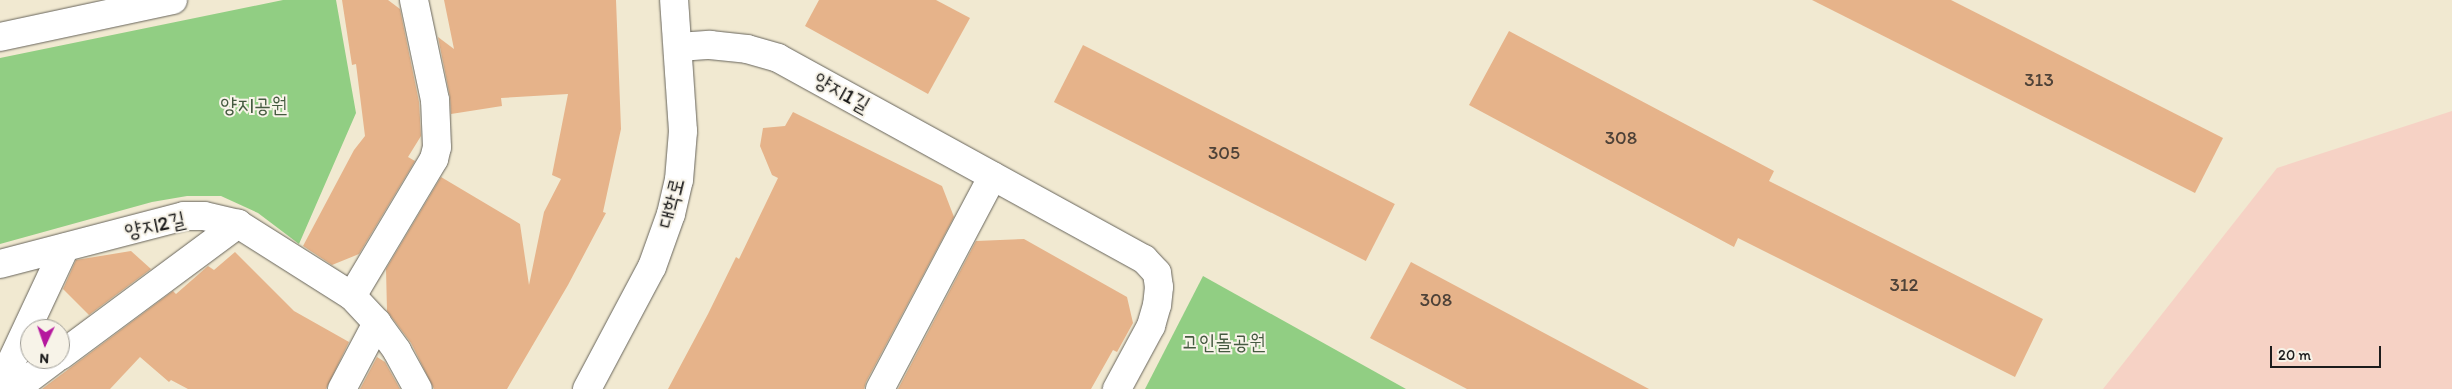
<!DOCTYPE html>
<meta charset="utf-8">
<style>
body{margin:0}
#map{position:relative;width:2452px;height:389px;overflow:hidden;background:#f1e9d1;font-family:Itim,"Poor Story",sans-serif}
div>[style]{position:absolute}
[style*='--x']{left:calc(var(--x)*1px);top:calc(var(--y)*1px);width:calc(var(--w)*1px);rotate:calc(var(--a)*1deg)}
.built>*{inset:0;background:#f6d2c5}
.green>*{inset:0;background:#91ce83}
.building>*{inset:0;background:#e6b38a;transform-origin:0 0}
.roads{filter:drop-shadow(0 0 1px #67645b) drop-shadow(0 0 1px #67645b)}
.minor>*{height:28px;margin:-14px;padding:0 14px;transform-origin:14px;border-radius:14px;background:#fff}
.tertiary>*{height:28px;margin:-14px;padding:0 14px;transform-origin:14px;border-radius:14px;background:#fff}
span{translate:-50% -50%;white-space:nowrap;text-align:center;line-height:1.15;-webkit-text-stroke:4px #f7f3e8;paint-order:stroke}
.number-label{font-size:19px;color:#4e4238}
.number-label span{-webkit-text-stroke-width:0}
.street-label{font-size:21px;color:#1c1c1c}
.park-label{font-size:21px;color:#455a40}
.north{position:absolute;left:20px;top:319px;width:50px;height:50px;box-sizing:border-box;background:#f7f3e8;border:1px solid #9f9d96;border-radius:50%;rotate:183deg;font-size:14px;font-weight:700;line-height:20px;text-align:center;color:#1c1c1c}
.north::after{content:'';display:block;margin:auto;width:18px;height:22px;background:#b5179e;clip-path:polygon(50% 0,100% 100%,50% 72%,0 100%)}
.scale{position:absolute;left:2270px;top:346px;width:111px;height:22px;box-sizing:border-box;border:2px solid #1c1c1c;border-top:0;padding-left:6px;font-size:15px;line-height:18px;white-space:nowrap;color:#1c1c1c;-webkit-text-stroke:4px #f7f3e8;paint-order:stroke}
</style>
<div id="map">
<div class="built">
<i style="clip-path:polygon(2452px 111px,2452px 389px,2103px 389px,2277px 168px)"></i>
</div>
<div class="green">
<i style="clip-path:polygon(283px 0,336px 0,356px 113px,299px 244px,258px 213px,221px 196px,187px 196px,152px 202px,0 244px,0 58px)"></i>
<i style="clip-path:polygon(1203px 276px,1406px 389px,1145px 389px)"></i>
</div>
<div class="building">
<i style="clip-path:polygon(342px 0,388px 0,400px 9px,419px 102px,421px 136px,408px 157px,415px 161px,359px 254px,332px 265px,303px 246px,354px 150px,365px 136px,356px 64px,352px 65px)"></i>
<i style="clip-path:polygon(444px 0,616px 0,621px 129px,603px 212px,606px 213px,568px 285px,507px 389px,434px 389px,411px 343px,387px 311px,386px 269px,441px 177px,520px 224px,529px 285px,544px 212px,561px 179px,552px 175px,568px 94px,501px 98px,502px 106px,451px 114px,450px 97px,438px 37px,454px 49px)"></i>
<i style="clip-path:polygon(819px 0,936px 0,970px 18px,928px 94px,805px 26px)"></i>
<i style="clip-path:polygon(1812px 0,1951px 0,2223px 138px,2195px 193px)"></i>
<i style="clip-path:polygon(1509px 31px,1774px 171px,1769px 181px,2043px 319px,2015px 377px,1738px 238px,1734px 247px,1469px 105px)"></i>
<i style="left:1083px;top:45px;width:350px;height:64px;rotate:27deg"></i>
<i style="clip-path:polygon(793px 112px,942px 186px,954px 217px,866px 382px,864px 389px,668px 389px,708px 314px,736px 257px,739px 259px,778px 178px,772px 175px,760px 146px,763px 128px,785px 126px)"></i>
<i style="clip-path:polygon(1024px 239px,1127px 297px,1133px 323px,1117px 352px,1113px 350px,1091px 389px,898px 389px,976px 241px)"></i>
<i style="clip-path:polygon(131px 251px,151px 269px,89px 315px,63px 289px,76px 260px)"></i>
<i style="clip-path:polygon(235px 252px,294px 311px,349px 342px,326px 389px,188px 389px,171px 380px,169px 382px,140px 357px,110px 389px,42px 389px,173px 291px,176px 294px,208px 266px,214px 270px)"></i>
<i style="clip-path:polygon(1411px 262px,1649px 389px,1467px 389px,1370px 338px)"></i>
<i style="clip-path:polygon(377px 357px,385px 362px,400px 389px,360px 389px)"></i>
</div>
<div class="roads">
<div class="minor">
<i style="--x:0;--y:37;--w:177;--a:-12.1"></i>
<i style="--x:679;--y:47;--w:31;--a:-4"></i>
<i style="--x:710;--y:45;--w:37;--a:6"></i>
<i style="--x:747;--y:49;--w:32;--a:16"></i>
<i style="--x:778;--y:58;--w:418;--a:28.8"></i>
<i style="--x:1144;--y:259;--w:19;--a:47"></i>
<i style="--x:1157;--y:273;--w:14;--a:82"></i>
<i style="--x:1159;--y:287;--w:18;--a:96"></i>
<i style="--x:1157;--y:305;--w:22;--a:106"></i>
<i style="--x:1151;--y:326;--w:72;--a:118.4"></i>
<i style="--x:0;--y:264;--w:190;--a:-14.6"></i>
<i style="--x:184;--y:216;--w:20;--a:0"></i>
<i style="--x:204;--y:216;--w:35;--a:13"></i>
<i style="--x:238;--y:224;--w:135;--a:32.3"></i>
<i style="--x:352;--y:296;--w:37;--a:47"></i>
<i style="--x:377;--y:323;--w:34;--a:54"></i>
<i style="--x:397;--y:351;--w:43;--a:61.1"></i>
<i style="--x:352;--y:296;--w:160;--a:-59.1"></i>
<i style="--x:434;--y:159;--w:12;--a:-76"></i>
<i style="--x:437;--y:147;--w:47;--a:-92.4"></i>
<i style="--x:435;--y:100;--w:102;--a:-101.9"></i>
<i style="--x:60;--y:356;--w:222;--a:-36.6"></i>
<i style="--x:0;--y:386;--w:153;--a:-64.9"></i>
<i style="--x:15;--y:389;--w:50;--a:-36.9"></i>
<i style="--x:342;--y:389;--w:75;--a:-62.1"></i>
<i style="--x:880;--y:389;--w:241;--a:-62.1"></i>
</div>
<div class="tertiary">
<i style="--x:587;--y:389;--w:138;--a:-62"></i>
<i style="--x:652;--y:267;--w:56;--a:-70.3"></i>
<i style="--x:671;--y:214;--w:35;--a:-77"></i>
<i style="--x:679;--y:180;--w:49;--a:-85.3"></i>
<i style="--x:683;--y:131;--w:131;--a:-93.9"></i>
</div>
</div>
<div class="number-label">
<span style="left:2039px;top:80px">313</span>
<span style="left:1621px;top:138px">308</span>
<span style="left:1224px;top:153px">305</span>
<span style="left:1904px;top:285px">312</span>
<span style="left:1436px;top:300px">308</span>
</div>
<div class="street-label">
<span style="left:842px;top:92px;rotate:29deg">양지1길</span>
<span style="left:671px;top:203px;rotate:-76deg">대학로</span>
<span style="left:155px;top:225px;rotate:-12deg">양지2길</span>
</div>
<div class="park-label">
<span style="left:254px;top:105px">양지공원</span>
<span style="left:1224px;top:342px">고인돌공원</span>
</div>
<div class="north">N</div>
<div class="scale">20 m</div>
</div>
